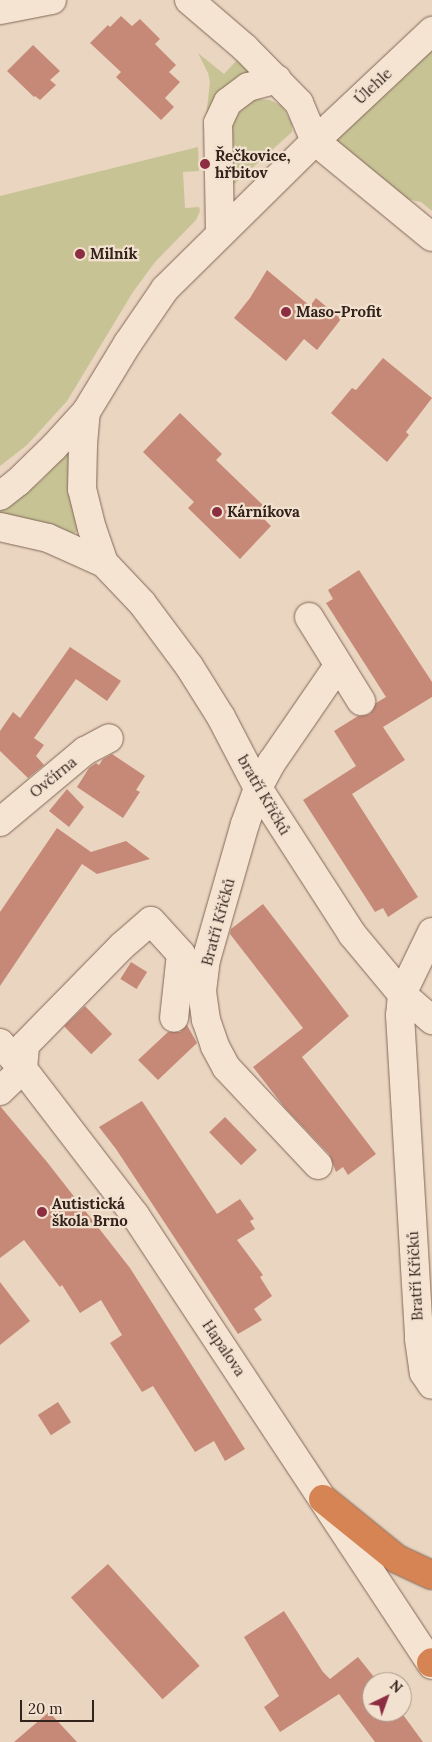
<!DOCTYPE html>
<meta charset="utf-8">
<style>
body{margin:0}
#map{position:relative;width:432px;height:1742px;overflow:hidden;background:#ead5c0;font-family:Lora,serif}
div>[style]{position:absolute}
[style*='--x']{left:calc(var(--x)*1px);top:calc(var(--y)*1px);width:calc(var(--w)*1px);rotate:calc(var(--a)*1deg)}
.green>*{inset:0;background:#c7c395}
.building>*{inset:0;background:#c68978;transform-origin:0 0}
.roads{filter:drop-shadow(0 0 1px #826759) drop-shadow(0 0 1px #826759)}
.minor>*{height:28px;margin:-14px;padding:0 14px;transform-origin:14px;border-radius:14px;background:#f6e4d2}
.highway>*{height:28px;margin:-14px;padding:0 14px;transform-origin:14px;border-radius:14px;background:#d68454}
.dots>*{width:14px;height:14px;translate:-50% -50%;box-sizing:border-box;border:2px solid #f2e1cf;border-radius:50%}
span{translate:-50% -50%;white-space:nowrap;text-align:center;line-height:1.15;-webkit-text-stroke:4.5px #f2e1cf;paint-order:stroke}
.street-label{font-size:15px;color:#33231d}
.poi-label{font-size:15px;color:#33231d;font-weight:700}
.left{translate:0 -50%;text-align:left}
.north{position:absolute;left:362px;top:1672px;width:50px;height:50px;box-sizing:border-box;background:#f2e1cf;border:1px solid #a69588;border-radius:50%;rotate:42deg;font-size:14px;font-weight:700;line-height:20px;text-align:center;color:#33231d}
.north::after{content:'';display:block;margin:auto;width:18px;height:22px;background:#8d2d41;clip-path:polygon(50% 0,100% 100%,50% 72%,0 100%)}
.scale{position:absolute;left:20px;top:1700px;width:74px;height:22px;box-sizing:border-box;border:2px solid #33231d;border-top:0;padding-left:6px;font-size:15px;line-height:18px;white-space:nowrap;color:#33231d;-webkit-text-stroke:4px #f2e1cf;paint-order:stroke}
</style>
<div id="map">
<div class="green">
<i style="clip-path:polygon(432px 49px,432px 211px,421px 202px,401px 198px,332px 140px)"></i>
<i style="clip-path:polygon(198px 53px,224px 74px,237px 60px,249px 71px,249px 75px,205px 125px,210px 82px,208px 73px)"></i>
<i style="clip-path:polygon(258px 99px,270px 100px,282px 106px,292px 123px,292px 132px,232px 186px,230px 135px,233px 121px,247px 102px)"></i>
<i style="clip-path:polygon(198px 147px,199px 171px,183px 172px,185px 208px,199px 207px,200px 211px,196px 220px,155px 262px,133px 292px,67px 401px,27px 445px,0 466px,0 196px)"></i>
<i style="clip-path:polygon(73px 446px,79px 531px,71px 534px,0 514px,0 511px,42px 480px)"></i>
</div>
<div class="building">
<i style="clip-path:polygon(121px 16px,132px 26px,140px 19px,160px 39px,155px 44px,176px 65px,169px 72px,180px 82px,165px 98px,174px 107px,161px 120px,116px 77px,121px 72px,90px 43px,108px 25px,110px 27px)"></i>
<i style="clip-path:polygon(33px 45px,60px 71px,50px 80px,56px 85px,40px 100px,35px 96px,34px 97px,7px 71px)"></i>
<i style="clip-path:polygon(267px 270px,310px 306px,316px 298px,341px 319px,317px 350px,304px 339px,286px 361px,234px 318px,250px 298px)"></i>
<i style="clip-path:polygon(383px 358px,432px 398px,406px 432px,409px 435px,387px 462px,331px 413px,352px 388px,356px 390px)"></i>
<i style="clip-path:polygon(180px 413px,222px 454px,216px 460px,268px 510px,261px 516px,271px 526px,240px 559px,188px 508px,194px 502px,143px 452px)"></i>
<i style="clip-path:polygon(359px 570px,432px 682px,432px 697px,383px 727px,405px 760px,352px 794px,418px 897px,388px 917px,383px 908px,375px 912px,303px 800px,356px 766px,334px 731px,358px 716px,370px 714px,376px 703px,386px 697px,326px 603px,333px 599px,328px 590px)"></i>
<i style="clip-path:polygon(70px 647px,121px 681px,107px 701px,76px 679px,34px 738px,44px 745px,36px 756px,44px 765px,28px 778px,0 751px,0 731px,13px 712px,20px 718px)"></i>
<i style="clip-path:polygon(112px 754px,145px 776px,136px 790px,140px 792px,123px 818px,77px 787px,89px 768px,96px 763px,99px 765px,103px 759px)"></i>
<i style="clip-path:polygon(67px 789px,84px 807px,69px 827px,49px 811px)"></i>
<i style="clip-path:polygon(57px 828px,91px 852px,126px 841px,150px 859px,97px 874px,82px 864px,0 986px,0 912px)"></i>
<i style="clip-path:polygon(263px 904px,349px 1016px,302px 1057px,376px 1154px,348px 1175px,343px 1167px,336px 1172px,329px 1154px,285px 1108px,253px 1067px,303px 1028px,230px 934px,231px 929px)"></i>
<i style="left:131px;top:962px;width:19px;height:20px;rotate:32deg"></i>
<i style="left:85px;top:1006px;width:39px;height:29px;rotate:46deg"></i>
<i style="clip-path:polygon(187px 1025px,197px 1043px,158px 1080px,138px 1060px,168px 1032px,180px 1032px)"></i>
<i style="clip-path:polygon(142px 1101px,217px 1214px,240px 1199px,254px 1219px,250px 1221px,255px 1229px,237px 1240px,263px 1275px,260px 1277px,272px 1296px,254px 1309px,262px 1320px,238px 1334px,116px 1149px,99px 1127px)"></i>
<i style="clip-path:polygon(0 1106px,47px 1162px,130px 1268px,245px 1449px,225px 1461px,214px 1441px,195px 1452px,153px 1386px,142px 1392px,116px 1352px,110px 1343px,122px 1335px,101px 1300px,80px 1313px,62px 1285px,60px 1287px,24px 1240px,0 1258px)"></i>
<i style="left:225px;top:1117px;width:46px;height:22px;rotate:46deg"></i>
<i style="clip-path:polygon(0 1282px,30px 1321px,0 1345px)"></i>
<i style="left:58px;top:1402px;width:24px;height:24px;rotate:57deg"></i>
<i style="left:108px;top:1564px;width:137px;height:50px;rotate:48deg"></i>
<i style="clip-path:polygon(284px 1611px,323px 1672px,330px 1679px,358px 1657px,378px 1682px,372px 1682px,372px 1712px,401px 1712px,423px 1742px,375px 1742px,339px 1694px,280px 1732px,264px 1707px,279px 1696px,244px 1637px)"></i>
<i style="clip-path:polygon(49px 1712px,77px 1742px,14px 1742px)"></i>
</div>
<div class="roads">
<div class="minor">
<i style="--x:189;--y:0;--w:74;--a:40.6"></i>
<i style="--x:245;--y:48;--w:77;--a:45.5"></i>
<i style="--x:299;--y:103;--w:41;--a:67.2"></i>
<i style="--x:315;--y:141;--w:151;--a:39.4"></i>
<i style="--x:0;--y:10;--w:53;--a:-10.9"></i>
<i style="--x:220;--y:233;--w:110;--a:-91"></i>
<i style="--x:218;--y:123;--w:23;--a:-65"></i>
<i style="--x:228;--y:102;--w:25;--a:-37"></i>
<i style="--x:248;--y:87;--w:30;--a:-15"></i>
<i style="--x:0;--y:496;--w:23;--a:-38"></i>
<i style="--x:18;--y:482;--w:50;--a:-44.2"></i>
<i style="--x:54;--y:447;--w:47;--a:-47.6"></i>
<i style="--x:0;--y:527;--w:49;--a:12.9"></i>
<i style="--x:48;--y:538;--w:61;--a:24.1"></i>
<i style="--x:104;--y:563;--w:55;--a:46.5"></i>
<i style="--x:142;--y:603;--w:79;--a:53.3"></i>
<i style="--x:189;--y:666;--w:60;--a:57.9"></i>
<i style="--x:221;--y:717;--w:80;--a:62.5"></i>
<i style="--x:258;--y:788;--w:174;--a:57.2"></i>
<i style="--x:352;--y:934;--w:78;--a:50.2"></i>
<i style="--x:402;--y:994;--w:40;--a:41"></i>
<i style="--x:104;--y:563;--w:36;--a:-109"></i>
<i style="--x:92;--y:529;--w:41;--a:-104"></i>
<i style="--x:82;--y:489;--w:45;--a:-88.7"></i>
<i style="--x:83;--y:444;--w:32;--a:-85"></i>
<i style="--x:86;--y:412;--w:81;--a:-58.7"></i>
<i style="--x:128;--y:343;--w:65;--a:-55.6"></i>
<i style="--x:165;--y:289;--w:211;--a:-44.6"></i>
<i style="--x:315;--y:141;--w:161;--a:-43.2"></i>
<i style="--x:309;--y:617;--w:99;--a:58.2"></i>
<i style="--x:0;--y:822;--w:111;--a:-39.9"></i>
<i style="--x:85;--y:751;--w:27;--a:-28"></i>
<i style="--x:432;--y:932;--w:69;--a:115.8"></i>
<i style="--x:402;--y:994;--w:21;--a:95"></i>
<i style="--x:400;--y:1015;--w:325;--a:86.6"></i>
<i style="--x:419;--y:1339;--w:34;--a:82"></i>
<i style="--x:424;--y:1373;--w:14;--a:56"></i>
<i style="--x:0;--y:1043;--w:35;--a:49"></i>
<i style="--x:23;--y:1069;--w:184;--a:52.5"></i>
<i style="--x:135;--y:1215;--w:539;--a:56.58"></i>
<i style="--x:23;--y:1069;--w:24;--a:-85"></i>
<i style="--x:25;--y:1045;--w:139;--a:-45.6"></i>
<i style="--x:122;--y:946;--w:38;--a:-41"></i>
<i style="--x:151;--y:921;--w:45;--a:47.7"></i>
<i style="--x:181;--y:954;--w:64;--a:96.2"></i>
<i style="--x:0;--y:1091;--w:32;--a:-44"></i>
<i style="--x:318;--y:1165;--w:134;--a:-133.2"></i>
<i style="--x:226;--y:1067;--w:24;--a:-118"></i>
<i style="--x:215;--y:1046;--w:28;--a:-109"></i>
<i style="--x:206;--y:1020;--w:29;--a:-98"></i>
<i style="--x:202;--y:991;--w:31;--a:-83"></i>
<i style="--x:206;--y:960;--w:141;--a:-74"></i>
<i style="--x:245;--y:824;--w:38;--a:-70"></i>
<i style="--x:258;--y:788;--w:30;--a:-62"></i>
<i style="--x:272;--y:762;--w:116;--a:-55.5"></i>
</div>
<div class="highway">
<i style="--x:323;--y:1499;--w:95;--a:39"></i>
<i style="--x:397;--y:1559;--w:38;--a:25"></i>
<i style="--x:431;--y:1663;--w:1;--a:-45"></i>
</div>
</div>
<div class="dots">
<i style="left:205px;top:164px;background:#8d2d41"></i>
<i style="left:80px;top:254px;background:#8d2d41"></i>
<i style="left:286px;top:312px;background:#8d2d41"></i>
<i style="left:217px;top:512px;background:#8d2d41"></i>
<i style="left:42px;top:1212px;background:#8d2d41"></i>
</div>
<div class="street-label">
<span style="left:373px;top:86px;rotate:-43deg">Úlehle</span>
<span style="left:53px;top:777px;rotate:-39deg">Ovčírna</span>
<span style="left:264px;top:795px;rotate:60deg">bratří Křičků</span>
<span style="left:218px;top:922px;rotate:-75deg">Bratří Křičků</span>
<span style="left:415px;top:1276px;rotate:-93deg">Bratří Křičků</span>
<span style="left:224px;top:1348px;rotate:56deg">Hapalova</span>
</div>
<div class="poi-label">
<span class="left" style="left:215px;top:164px">Řečkovice,<br>hřbitov</span>
<span class="left" style="left:90px;top:254px">Milník</span>
<span class="left" style="left:296px;top:312px">Maso-Profit</span>
<span class="left" style="left:227px;top:512px">Kárníkova</span>
<span class="left" style="left:52px;top:1212px">Autistická<br>škola Brno</span>
</div>
<div class="north">N</div>
<div class="scale">20 m</div>
</div>
